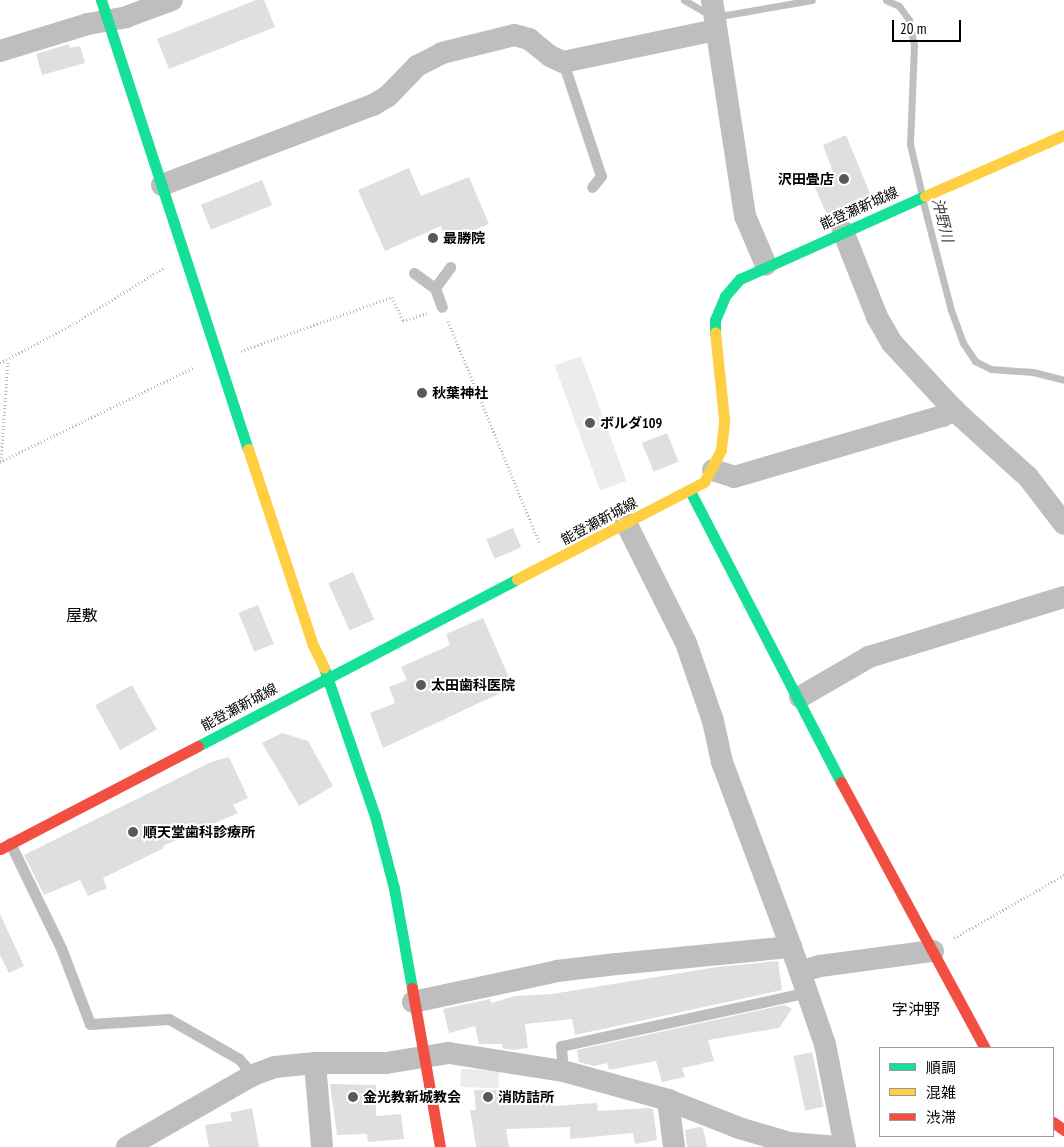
<!DOCTYPE html>
<meta charset="utf-8">
<style>
body{margin:0}
#map{position:relative;width:1064px;height:1147px;overflow:hidden;background:#fff;font-family:"PT Sans Narrow","Noto Sans JP",sans-serif}
div>[style]{position:absolute}
[style*='--x']{left:calc(var(--x)*1px);top:calc(var(--y)*1px);width:calc(var(--w)*1px);rotate:calc(var(--a)*1deg)}
.green>*{inset:0;background:#ececec;transform-origin:0 0}
.stream>*{height:7px;margin:-3.5px;padding:0 3.5px;transform-origin:3.5px;border-radius:3.5px;background:#bfbfbf}
.building>*{inset:0;background:#dfdfdf;transform-origin:0 0}
.path>*{height:3px;margin-top:-1.5px;transform-origin:0;background:repeating-linear-gradient(90deg,#b9b9b9 0 1px,transparent 0 3.5px)}
.lane>*{height:11px;margin:-5.5px;padding:0 5.5px;transform-origin:5.5px;border-radius:5.5px;background:#bebebe}
.street>*{height:22px;margin:-11px;padding:0 11px;transform-origin:11px;border-radius:11px;background:#bebebe}
.fast>*{height:11px;margin:-5.5px;padding:0 5.5px;transform-origin:5.5px;border-radius:5.5px;background:#16e098}
.slow>*{height:11px;margin:-5.5px;padding:0 5.5px;transform-origin:5.5px;border-radius:5.5px;background:#ffcf43}
.jam>*{height:11px;margin:-5.5px;padding:0 5.5px;transform-origin:5.5px;border-radius:5.5px;background:#f24e42}
.dots>*{width:14px;height:14px;translate:-50% -50%;box-sizing:border-box;border:2px solid #fff;border-radius:50%}
span{translate:-50% -50%;white-space:nowrap;text-align:center;line-height:1.15;-webkit-text-stroke:4px #fff;paint-order:stroke}
.poi-label{font-size:14px;color:#000;font-weight:700}
.right{translate:-100% -50%;text-align:right}
.left{translate:0 -50%;text-align:left}
.street-label{font-size:14px;color:#000}
.water-label{font-size:15px;color:#444;font-style:italic}
.quarter-label{font-size:16px;color:#000}
.legend{position:absolute;left:879px;top:1047px;width:175px;height:90px;box-sizing:border-box;background:#fff;border:1px solid #999;margin:0;padding:6px 9px;list-style:none;font-size:15px;color:#000}
.legend li{display:flex;align-items:center;gap:10px;height:25px}
.legend b{width:25px;border:1px solid #999}
.scale{position:absolute;left:892px;top:20px;width:69px;height:22px;box-sizing:border-box;border:2px solid #000;border-top:0;padding-left:6px;font-size:15px;line-height:18px;white-space:nowrap;color:#000;-webkit-text-stroke:4px #fff;paint-order:stroke}
</style>
<div id="map">
<div class="green">
<i style="left:581px;top:356px;width:133px;height:28px;rotate:70deg"></i>
<i style="left:461px;top:1069px;width:38px;height:18px;rotate:2deg"></i>
</div>
<div class="stream">
<i style="--x:684;--y:0;--w:22;--a:30"></i>
<i style="--x:703;--y:11;--w:23;--a:10"></i>
<i style="--x:726;--y:15;--w:87;--a:-9.9"></i>
<i style="--x:886;--y:0;--w:14;--a:25"></i>
<i style="--x:899;--y:6;--w:17;--a:54"></i>
<i style="--x:909;--y:20;--w:25;--a:79"></i>
<i style="--x:914;--y:45;--w:99;--a:92.3"></i>
<i style="--x:910;--y:144;--w:48;--a:76.8"></i>
<i style="--x:923;--y:202;--w:112;--a:75.5"></i>
<i style="--x:951;--y:310;--w:35;--a:70"></i>
<i style="--x:963;--y:343;--w:22;--a:56"></i>
<i style="--x:975;--y:361;--w:18;--a:27"></i>
<i style="--x:991;--y:369;--w:42;--a:4.1"></i>
<i style="--x:1033;--y:372;--w:32;--a:14"></i>
</div>
<div class="building">
<i style="clip-path:polygon(256px 0,264px 0,275px 27px,169px 69px,157px 39px)"></i>
<i style="clip-path:polygon(69px 44px,70px 48px,80px 46px,85px 63px,42px 75px,36px 54px)"></i>
<i style="clip-path:polygon(846px 135px,873px 201px,829px 220px,814px 185px,833px 172px,823px 145px)"></i>
<i style="clip-path:polygon(409px 168px,421px 196px,469px 177px,489px 224px,446px 241px,441px 226px,385px 251px,358px 190px)"></i>
<i style="left:262px;top:180px;width:27px;height:66px;rotate:68deg"></i>
<i style="left:667px;top:433px;width:31px;height:27px;rotate:68deg"></i>
<i style="left:513px;top:528px;width:21px;height:29px;rotate:67deg"></i>
<i style="left:353px;top:572px;width:52px;height:27px;rotate:66deg"></i>
<i style="left:258px;top:605px;width:42px;height:21px;rotate:68deg"></i>
<i style="clip-path:polygon(483px 618px,513px 687px,383px 748px,370px 713px,395px 703px,389px 687px,407px 680px,401px 667px,450px 645px,446px 634px)"></i>
<i style="left:132px;top:685px;width:51px;height:42px;rotate:61deg"></i>
<i style="clip-path:polygon(282px 733px,308px 741px,333px 786px,299px 806px,262px 743px)"></i>
<i style="clip-path:polygon(229px 757px,248px 798px,233px 805px,238px 813px,163px 846px,164px 848px,103px 878px,107px 888px,88px 896px,80px 880px,44px 895px,24px 855px,211px 762px)"></i>
<i style="clip-path:polygon(0 914px,24px 966px,9px 973px,0 955px)"></i>
<i style="clip-path:polygon(778px 961px,782px 990px,575px 1035px,572px 1019px,525px 1024px,528px 1048px,513px 1050px,502px 1048px,502px 1044px,479px 1044px,475px 1026px,449px 1033px,443px 1009px,490px 999px,491px 1003px,515px 996px,552px 994px,717px 967px)"></i>
<i style="clip-path:polygon(784px 1005px,792px 1009px,779px 1028px,708px 1040px,714px 1061px,682px 1068px,685px 1077px,662px 1082px,656px 1061px,609px 1070px,607px 1063px,594px 1066px,579px 1062px,577px 1050px)"></i>
<i style="left:812px;top:1052px;width:56px;height:19px;rotate:78deg"></i>
<i style="clip-path:polygon(330px 1084px,376px 1085px,376px 1116px,401px 1114px,404px 1139px,368px 1142px,367px 1134px,337px 1135px)"></i>
<i style="clip-path:polygon(474px 1090px,501px 1090px,501px 1095px,553px 1095px,553px 1106px,597px 1103px,598px 1111px,648px 1108px,653px 1109px,657px 1140px,635px 1144px,633px 1133px,570px 1139px,570px 1127px,506px 1129px,509px 1147px,476px 1147px,470px 1110px,476px 1110px)"></i>
<i style="clip-path:polygon(252px 1108px,259px 1147px,209px 1147px,205px 1125px,232px 1121px,230px 1113px)"></i>
<i style="clip-path:polygon(699px 1127px,703px 1128px,707px 1147px,687px 1147px,685px 1130px)"></i>
</div>
<div class="path">
<i style="--x:448;--y:321;--w:239;--a:67.6"></i>
<i style="--x:241;--y:351;--w:160;--a:-19.7"></i>
<i style="--x:392;--y:297;--w:26;--a:65"></i>
<i style="--x:403;--y:321;--w:25;--a:-18"></i>
<i style="--x:0;--y:363;--w:79;--a:-27.9"></i>
<i style="--x:70;--y:326;--w:110;--a:-31.9"></i>
<i style="--x:1;--y:461;--w:101;--a:-86"></i>
<i style="--x:0;--y:462;--w:217;--a:-26"></i>
<i style="--x:954;--y:938;--w:127;--a:-29.8"></i>
</div>
<div class="lane">
<i style="--x:563;--y:62;--w:120;--a:71.6"></i>
<i style="--x:601;--y:176;--w:14;--a:129"></i>
<i style="--x:414;--y:273;--w:26;--a:36"></i>
<i style="--x:435;--y:288;--w:20;--a:70"></i>
<i style="--x:435;--y:288;--w:26;--a:-54"></i>
<i style="--x:10;--y:843;--w:117;--a:64.1"></i>
<i style="--x:61;--y:948;--w:81;--a:69.1"></i>
<i style="--x:90;--y:1024;--w:79;--a:-3.6"></i>
<i style="--x:169;--y:1019;--w:81;--a:29.7"></i>
<i style="--x:239;--y:1059;--w:21;--a:49"></i>
<i style="--x:563;--y:1071;--w:25;--a:-95"></i>
<i style="--x:561;--y:1046;--w:250;--a:-12.3"></i>
</div>
<div class="street">
<i style="--x:712;--y:0;--w:219;--a:81.3"></i>
<i style="--x:745;--y:216;--w:53;--a:66.8"></i>
<i style="--x:0;--y:51;--w:92;--a:-17.1"></i>
<i style="--x:88;--y:24;--w:39;--a:-10"></i>
<i style="--x:126;--y:17;--w:49;--a:-20.3"></i>
<i style="--x:162;--y:185;--w:226;--a:-20.8"></i>
<i style="--x:373;--y:105;--w:17;--a:-31"></i>
<i style="--x:388;--y:96;--w:42;--a:-46"></i>
<i style="--x:417;--y:66;--w:28;--a:-27"></i>
<i style="--x:442;--y:53;--w:74;--a:-14"></i>
<i style="--x:514;--y:35;--w:16;--a:15"></i>
<i style="--x:529;--y:39;--w:27;--a:39"></i>
<i style="--x:550;--y:56;--w:14;--a:25"></i>
<i style="--x:563;--y:62;--w:156;--a:-11.8"></i>
<i style="--x:843;--y:231;--w:92;--a:68.4"></i>
<i style="--x:877;--y:317;--w:30;--a:60"></i>
<i style="--x:892;--y:343;--w:91;--a:47.2"></i>
<i style="--x:954;--y:410;--w:100;--a:42.2"></i>
<i style="--x:1028;--y:477;--w:59;--a:52.5"></i>
<i style="--x:713;--y:470;--w:22;--a:18"></i>
<i style="--x:734;--y:477;--w:218;--a:-16.3"></i>
<i style="--x:943;--y:416;--w:13;--a:-29"></i>
<i style="--x:626;--y:523;--w:134;--a:63.4"></i>
<i style="--x:686;--y:643;--w:83;--a:70.9"></i>
<i style="--x:713;--y:721;--w:42;--a:77.6"></i>
<i style="--x:722;--y:762;--w:197;--a:69.5"></i>
<i style="--x:800;--y:697;--w:80;--a:-30.1"></i>
<i style="--x:869;--y:657;--w:204;--a:-17.1"></i>
<i style="--x:800;--y:972;--w:76;--a:70.9"></i>
<i style="--x:825;--y:1044;--w:105;--a:79"></i>
<i style="--x:413;--y:1002;--w:147;--a:-12.1"></i>
<i style="--x:557;--y:971;--w:60;--a:-6.7"></i>
<i style="--x:617;--y:964;--w:175;--a:-5.6"></i>
<i style="--x:791;--y:947;--w:27;--a:70"></i>
<i style="--x:800;--y:972;--w:21;--a:-17"></i>
<i style="--x:820;--y:966;--w:114;--a:-7.6"></i>
<i style="--x:315;--y:1063;--w:84;--a:85.2"></i>
<i style="--x:668;--y:1100;--w:76;--a:21.5"></i>
<i style="--x:739;--y:1128;--w:53;--a:16.4"></i>
<i style="--x:790;--y:1143;--w:48;--a:4.8"></i>
<i style="--x:127;--y:1147;--w:145;--a:-29.7"></i>
<i style="--x:253;--y:1075;--w:23;--a:-20"></i>
<i style="--x:275;--y:1067;--w:40;--a:-5.7"></i>
<i style="--x:315;--y:1063;--w:71;--a:0"></i>
<i style="--x:386;--y:1063;--w:64;--a:-9"></i>
<i style="--x:449;--y:1053;--w:115;--a:9"></i>
<i style="--x:563;--y:1071;--w:109;--a:15.4"></i>
<i style="--x:668;--y:1100;--w:47;--a:82.7"></i>
</div>
<div class="fast">
<i style="--x:101;--y:0;--w:472;--a:71.9"></i>
<i style="--x:715;--y:332;--w:12;--a:-90"></i>
<i style="--x:715;--y:320;--w:26;--a:-67"></i>
<i style="--x:725;--y:296;--w:23;--a:-49"></i>
<i style="--x:740;--y:279;--w:203;--a:-24.2"></i>
<i style="--x:690;--y:491;--w:328;--a:62.6"></i>
<i style="--x:324;--y:668;--w:157;--a:71"></i>
<i style="--x:375;--y:816;--w:74;--a:75.2"></i>
<i style="--x:394;--y:888;--w:102;--a:79.8"></i>
<i style="--x:198;--y:746;--w:360;--a:-27.6"></i>
</div>
<div class="slow">
<i style="--x:925;--y:196;--w:152;--a:-23.7"></i>
<i style="--x:248;--y:449;--w:206;--a:71.7"></i>
<i style="--x:313;--y:645;--w:25;--a:64"></i>
<i style="--x:517;--y:579;--w:211;--a:-27.4"></i>
<i style="--x:704;--y:482;--w:36;--a:-62"></i>
<i style="--x:721;--y:450;--w:31;--a:-84"></i>
<i style="--x:724;--y:419;--w:87;--a:-95.9"></i>
</div>
<div class="jam">
<i style="--x:841;--y:782;--w:302;--a:61.6"></i>
<i style="--x:0;--y:849;--w:223;--a:-27.5"></i>
<i style="--x:412;--y:988;--w:161;--a:80"></i>
<i style="--x:1053;--y:1122;--w:14;--a:36"></i>
</div>
<div class="dots">
<i style="left:844px;top:179px;background:#595959"></i>
<i style="left:433px;top:238px;background:#595959"></i>
<i style="left:422px;top:393px;background:#595959"></i>
<i style="left:590px;top:423px;background:#595959"></i>
<i style="left:421px;top:685px;background:#595959"></i>
<i style="left:133px;top:832px;background:#595959"></i>
<i style="left:353px;top:1097px;background:#595959"></i>
<i style="left:488px;top:1097px;background:#595959"></i>
</div>
<div class="poi-label">
<span class="right" style="left:834px;top:179px">沢田畳店</span>
<span class="left" style="left:443px;top:238px">最勝院</span>
<span class="left" style="left:432px;top:393px">秋葉神社</span>
<span class="left" style="left:600px;top:423px">ボルダ109</span>
<span class="left" style="left:431px;top:685px">太田歯科医院</span>
<span class="left" style="left:143px;top:832px">順天堂歯科診療所</span>
<span class="left" style="left:363px;top:1097px">金光教新城教会</span>
<span class="left" style="left:498px;top:1097px">消防詰所</span>
</div>
<div class="street-label">
<span style="left:859px;top:208px;rotate:-24deg">能登瀬新城線</span>
<span style="left:599px;top:521px;rotate:-28deg">能登瀬新城線</span>
<span style="left:239px;top:707px;rotate:-28deg">能登瀬新城線</span>
</div>
<div class="water-label">
<span style="left:943px;top:220px;rotate:76deg">沖野川</span>
</div>
<div class="quarter-label">
<span style="left:82px;top:615px">屋敷</span>
<span style="left:916px;top:1009px">字沖野</span>
</div>
<ul class="legend">
<li><b style="height:6px;background:#16e098"></b>順調</li>
<li><b style="height:6px;background:#ffcf43"></b>混雑</li>
<li><b style="height:6px;background:#f24e42"></b>渋滞</li>
</ul>
<div class="scale">20 m</div>
</div>
